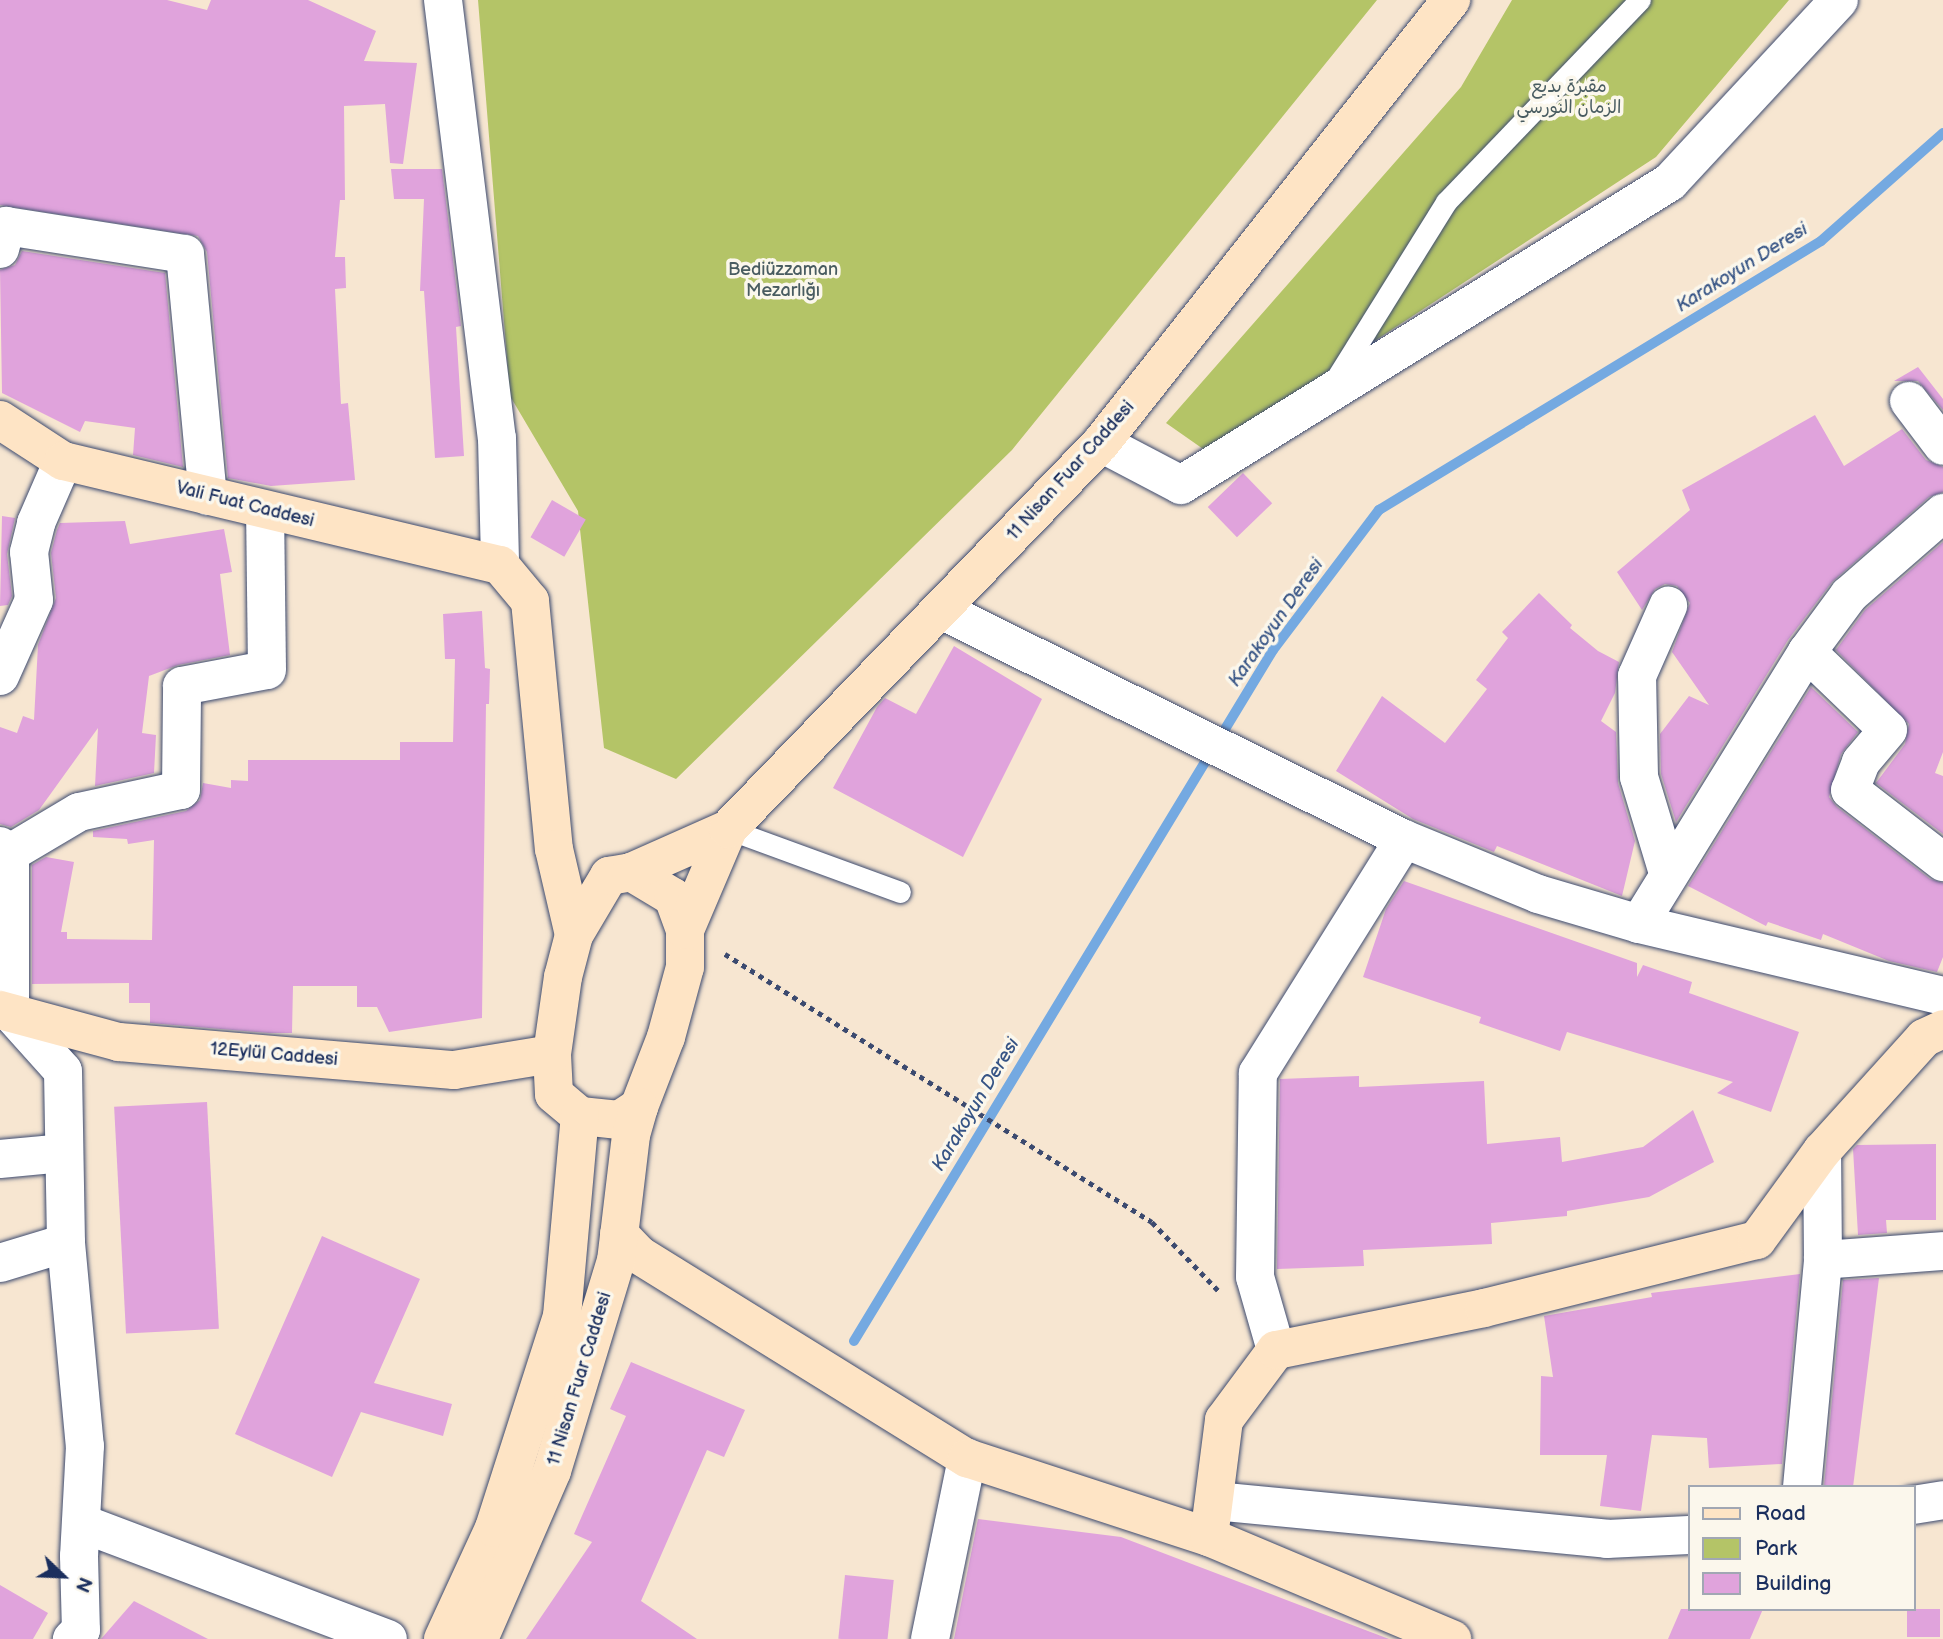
<!DOCTYPE html>
<meta charset="utf-8">
<style>
body{margin:0}
#map{position:relative;width:1943px;height:1639px;overflow:hidden;background:#f7e6d1;font-family:"Balsamiq Sans","Playpen Sans Arabic",sans-serif}
div>[style]{position:absolute}
[style*='--x']{left:calc(var(--x)*1px);top:calc(var(--y)*1px);width:calc(var(--w)*1px);rotate:calc(var(--a)*1deg)}
.green>*{inset:0;background:#b4c467}
.stream>*{height:10px;margin:-5px;padding:0 5px;transform-origin:5px;border-radius:5px;background:#74a9e1}
.building>*{inset:0;background:#e0a3dc;transform-origin:0 0}
.path>*{height:4.5px;margin-top:-2.25px;transform-origin:0;background:repeating-linear-gradient(90deg,#3c4a6f 0 5px,transparent 0 10px)}
.roads{filter:drop-shadow(0 0 2px #3c4a6f) drop-shadow(0 0 2px #3c4a6f)}
.lane>*{height:21px;margin:-10.5px;padding:0 10.5px;transform-origin:10.5px;border-radius:10.5px;background:#fff}
.street>*{height:38px;margin:-19px;padding:0 19px;transform-origin:19px;border-radius:19px;background:#fff}
.secondary>*{height:38px;margin:-19px;padding:0 19px;transform-origin:19px;border-radius:19px;background:#fee4c5}
span{translate:-50% -50%;white-space:nowrap;text-align:center;line-height:1.15;-webkit-text-stroke:7px #fbf7ec;paint-order:stroke}
.park-label{font-size:18px;color:#495c61}
.street-label{font-size:18px;color:#1b2f5e}
.water-label{font-size:19px;color:#365485;font-style:italic}
.legend{position:absolute;left:1688px;top:1485px;width:228px;height:126px;box-sizing:border-box;background:#fbf7ec;border:2px solid #a1a7b3;margin:0;padding:9px 12px;list-style:none;font-size:21px;color:#1b2f5e}
.legend li{display:flex;align-items:center;gap:14px;height:35px}
.legend b{width:35px;border:2px solid #a1a7b3}
.north{position:absolute;left:28px;top:1541px;width:70px;height:70px;-webkit-text-stroke:5px #fbf7ec;paint-order:stroke;rotate:113deg;font-size:19px;font-weight:700;line-height:28px;text-align:center;color:#1b2f5e}
.north::after{content:'';display:block;margin:auto;width:24px;height:32px;background:#1b2f5e;clip-path:polygon(50% 0,100% 100%,50% 72%,0 100%)}
</style>
<div id="map">
<div class="green">
<i style="clip-path:polygon(478px 0,1377px 0,1012px 450px,676px 779px,604px 748px,578px 511px,510px 396px)"></i>
<i style="clip-path:polygon(1512px 0,1789px 0,1656px 157px,1206px 451px,1166px 423px,1461px 87px)"></i>
</div>
<div class="stream">
<i style="--x:854;--y:1341;--w:808;--a:-58.77"></i>
<i style="--x:1273;--y:650;--w:176;--a:-52.9"></i>
<i style="--x:1379;--y:510;--w:517;--a:-31.32"></i>
<i style="--x:1821;--y:241;--w:163;--a:-41.5"></i>
</div>
<div class="building">
<i style="clip-path:polygon(0 0,167px 0,207px 10px,211px 0,308px 0,376px 31px,364px 61px,417px 63px,403px 164px,390px 163px,385px 104px,344px 106px,345px 200px,340px 200px,335px 257px,345px 257px,346px 288px,335px 289px,341px 404px,348px 403px,355px 480px,271px 486px,228px 478px,207px 252px,198px 236px,0 205px)"></i>
<i style="clip-path:polygon(391px 169px,442px 169px,461px 326px,456px 327px,464px 456px,435px 458px,424px 291px,420px 291px,424px 199px,394px 199px)"></i>
<i style="clip-path:polygon(22px 251px,165px 273px,183px 467px,133px 455px,135px 428px,85px 421px,80px 432px,2px 393px,0 270px,15px 265px)"></i>
<i style="clip-path:polygon(1918px 367px,1943px 399px,1943px 410px,1918px 381px,1894px 381px)"></i>
<i style="clip-path:polygon(1815px 415px,1844px 466px,1902px 429px,1926px 460px,1943px 467px,1943px 492px,1929px 497px,1832px 582px,1788px 640px,1676px 822px,1661px 774px,1660px 734px,1689px 696px,1709px 705px,1672px 652px,1690px 603px,1677px 586px,1665px 584px,1655px 589px,1642px 610px,1617px 572px,1690px 510px,1682px 490px)"></i>
<i style="left:1243px;top:473px;width:42px;height:49px;rotate:46deg"></i>
<i style="left:552px;top:500px;width:39px;height:43px;rotate:30deg"></i>
<i style="clip-path:polygon(2px 516px,15px 518px,7px 554px,12px 596px,8px 605px,0 606px)"></i>
<i style="clip-path:polygon(125px 521px,130px 544px,224px 529px,232px 572px,220px 574px,230px 655px,178px 665px,149px 676px,142px 733px,156px 735px,154px 773px,95px 786px,98px 728px,39px 810px,11px 827px,0 824px,0 727px,17px 733px,23px 716px,34px 720px,38px 645px,56px 598px,51px 553px,57px 530px,60px 523px)"></i>
<i style="clip-path:polygon(1943px 542px,1943px 752px,1935px 773px,1943px 776px,1943px 834px,1876px 783px,1905px 744px,1909px 724px,1836px 650px,1865px 610px)"></i>
<i style="clip-path:polygon(1539px 593px,1572px 625px,1570px 628px,1598px 651px,1619px 662px,1615px 693px,1601px 721px,1616px 732px,1618px 783px,1635px 841px,1622px 896px,1497px 846px,1494px 852px,1413px 819px,1336px 771px,1382px 696px,1445px 743px,1487px 689px,1476px 680px,1508px 638px,1502px 632px)"></i>
<i style="clip-path:polygon(482px 611px,485px 668px,490px 669px,489px 704px,486px 704px,482px 1018px,389px 1032px,377px 1007px,357px 1007px,357px 986px,293px 986px,292px 1033px,269px 1033px,150px 1023px,150px 1003px,129px 1003px,129px 983px,32px 984px,32px 865px,46px 857px,74px 862px,61px 932px,67px 932px,67px 939px,152px 940px,154px 840px,128px 844px,127px 839px,93px 837px,93px 831px,186px 811px,200px 800px,203px 783px,231px 788px,231px 780px,248px 781px,248px 760px,400px 760px,400px 742px,453px 742px,455px 659px,445px 659px,443px 614px)"></i>
<i style="clip-path:polygon(954px 646px,1042px 699px,963px 857px,833px 788px,877px 707px,885px 698px,916px 714px)"></i>
<i style="clip-path:polygon(1811px 687px,1858px 732px,1841px 754px,1829px 797px,1837px 807px,1930px 879px,1943px 883px,1943px 957px,1937px 972px,1889px 961px,1823px 934px,1821px 940px,1768px 922px,1766px 926px,1688px 886px)"></i>
<i style="clip-path:polygon(1404px 881px,1637px 963px,1637px 977px,1643px 965px,1692px 982px,1689px 993px,1799px 1032px,1771px 1112px,1717px 1093px,1733px 1082px,1567px 1032px,1560px 1051px,1479px 1023px,1481px 1017px,1363px 977px,1386px 909px)"></i>
<i style="clip-path:polygon(1359px 1076px,1359px 1087px,1484px 1081px,1487px 1144px,1560px 1137px,1562px 1162px,1643px 1147px,1693px 1110px,1714px 1162px,1649px 1197px,1567px 1211px,1567px 1216px,1491px 1223px,1492px 1244px,1363px 1250px,1364px 1266px,1277px 1269px,1280px 1079px)"></i>
<i style="left:207px;top:1102px;width:227px;height:93px;rotate:87deg"></i>
<i style="clip-path:polygon(1936px 1144px,1936px 1220px,1886px 1220px,1887px 1233px,1858px 1235px,1853px 1149px,1857px 1145px)"></i>
<i style="clip-path:polygon(322px 1236px,420px 1279px,374px 1383px,452px 1404px,443px 1436px,361px 1412px,332px 1477px,235px 1434px)"></i>
<i style="clip-path:polygon(1800px 1274px,1782px 1464px,1709px 1468px,1707px 1438px,1652px 1435px,1641px 1511px,1600px 1506px,1607px 1455px,1540px 1455px,1541px 1376px,1553px 1377px,1544px 1316px,1652px 1297px,1651px 1293px)"></i>
<i style="clip-path:polygon(1879px 1278px,1853px 1487px,1824px 1487px,1843px 1280px)"></i>
<i style="clip-path:polygon(631px 1362px,745px 1410px,724px 1457px,707px 1450px,641px 1601px,697px 1639px,526px 1639px,592px 1542px,574px 1534px,626px 1416px,610px 1409px)"></i>
<i style="clip-path:polygon(978px 1519px,1121px 1537px,1389px 1639px,954px 1639px)"></i>
<i style="left:845px;top:1575px;width:49px;height:64px;rotate:6deg"></i>
<i style="clip-path:polygon(0 1585px,48px 1613px,33px 1639px,0 1639px)"></i>
<i style="clip-path:polygon(134px 1601px,208px 1639px,101px 1639px)"></i>
<i style="clip-path:polygon(1681px 1609px,1763px 1609px,1750px 1639px,1668px 1639px)"></i>
<i style="left:1907px;top:1609px;width:33px;height:28px"></i>
</div>
<div class="path">
<i style="--x:725;--y:954;--w:504;--a:32.11"></i>
<i style="--x:1152;--y:1222;--w:95;--a:45.9"></i>
</div>
<div class="roads">
<div class="lane">
<i style="--x:1334;--y:382;--w:212;--a:-58.1"></i>
<i style="--x:1446;--y:202;--w:280;--a:-46.2"></i>
<i style="--x:728;--y:829;--w:183;--a:20.1"></i>
</div>
<div class="street">
<i style="--x:443;--y:0;--w:441;--a:83"></i>
<i style="--x:497;--y:438;--w:127;--a:88.6"></i>
<i style="--x:0;--y:249;--w:24;--a:-75"></i>
<i style="--x:6;--y:226;--w:181;--a:8.9"></i>
<i style="--x:185;--y:254;--w:243;--a:84.6"></i>
<i style="--x:1909;--y:401;--w:56;--a:52.9"></i>
<i style="--x:1101;--y:443;--w:90;--a:27.7"></i>
<i style="--x:1181;--y:485;--w:575;--a:-31.78"></i>
<i style="--x:1670;--y:182;--w:248;--a:-47.1"></i>
<i style="--x:941;--y:610;--w:517;--a:26.32"></i>
<i style="--x:1404;--y:839;--w:145;--a:22.3"></i>
<i style="--x:1538;--y:894;--w:105;--a:16.5"></i>
<i style="--x:1639;--y:924;--w:312;--a:13.3"></i>
<i style="--x:1807;--y:652;--w:112;--a:43.9"></i>
<i style="--x:1888;--y:730;--w:42;--a:130.2"></i>
<i style="--x:1861;--y:762;--w:30;--a:111"></i>
<i style="--x:1850;--y:790;--w:118;--a:37.7"></i>
<i style="--x:0;--y:676;--w:83;--a:-65.9"></i>
<i style="--x:34;--y:600;--w:48;--a:-95.9"></i>
<i style="--x:29;--y:552;--w:30;--a:-76"></i>
<i style="--x:36;--y:523;--w:68;--a:-66.5"></i>
<i style="--x:0;--y:846;--w:12;--a:35"></i>
<i style="--x:10;--y:853;--w:159;--a:90"></i>
<i style="--x:10;--y:1012;--w:79;--a:48.1"></i>
<i style="--x:63;--y:1071;--w:172;--a:89"></i>
<i style="--x:66;--y:1243;--w:204;--a:84.7"></i>
<i style="--x:85;--y:1446;--w:110;--a:93.1"></i>
<i style="--x:79;--y:1556;--w:74;--a:88.5"></i>
<i style="--x:81;--y:1630;--w:13;--a:135"></i>
<i style="--x:10;--y:853;--w:80;--a:-30.7"></i>
<i style="--x:79;--y:812;--w:104;--a:-12.2"></i>
<i style="--x:181;--y:790;--w:104;--a:-89.4"></i>
<i style="--x:182;--y:686;--w:86;--a:-10.7"></i>
<i style="--x:267;--y:670;--w:160;--a:-90.7"></i>
<i style="--x:1668;--y:873;--w:100;--a:-106.8"></i>
<i style="--x:1639;--y:777;--w:101;--a:-91.1"></i>
<i style="--x:1637;--y:676;--w:77;--a:-66.1"></i>
<i style="--x:1639;--y:924;--w:320;--a:-58.3"></i>
<i style="--x:1807;--y:652;--w:71;--a:-53.6"></i>
<i style="--x:1849;--y:595;--w:125;--a:-41.1"></i>
<i style="--x:0;--y:1159;--w:63;--a:-5.4"></i>
<i style="--x:1823;--y:1260;--w:120;--a:-4.3"></i>
<i style="--x:0;--y:1263;--w:69;--a:-16.9"></i>
<i style="--x:1276;--y:1350;--w:76;--a:-106"></i>
<i style="--x:1255;--y:1277;--w:204;--a:-89.2"></i>
<i style="--x:1258;--y:1073;--w:276;--a:-58"></i>
<i style="--x:1802;--y:1487;--w:228;--a:-84.7"></i>
<i style="--x:1823;--y:1260;--w:109;--a:-90.5"></i>
<i style="--x:1215;--y:1501;--w:394;--a:5.5"></i>
<i style="--x:1607;--y:1539;--w:82;--a:-2.8"></i>
<i style="--x:1913;--y:1505;--w:30;--a:-9"></i>
<i style="--x:81;--y:1523;--w:328;--a:20.7"></i>
<i style="--x:930;--y:1639;--w:185;--a:-78.4"></i>
</div>
<div class="secondary">
<i style="--x:0;--y:420;--w:75;--a:33.1"></i>
<i style="--x:63;--y:461;--w:449;--a:13.4"></i>
<i style="--x:500;--y:565;--w:47;--a:50.2"></i>
<i style="--x:530;--y:601;--w:249;--a:84.5"></i>
<i style="--x:554;--y:849;--w:88;--a:76.9"></i>
<i style="--x:631;--y:872;--w:49;--a:30.8"></i>
<i style="--x:673;--y:897;--w:35;--a:70"></i>
<i style="--x:685;--y:930;--w:37;--a:90"></i>
<i style="--x:685;--y:967;--w:73;--a:105.2"></i>
<i style="--x:666;--y:1037;--w:75;--a:111.1"></i>
<i style="--x:639;--y:1107;--w:24;--a:147"></i>
<i style="--x:619;--y:1120;--w:39;--a:-174"></i>
<i style="--x:580;--y:1116;--w:34;--a:-140"></i>
<i style="--x:554;--y:1094;--w:40;--a:-92.9"></i>
<i style="--x:552;--y:1054;--w:78;--a:-81.9"></i>
<i style="--x:563;--y:977;--w:43;--a:-75.3"></i>
<i style="--x:574;--y:935;--w:69;--a:-59.3"></i>
<i style="--x:609;--y:876;--w:22;--a:-10"></i>
<i style="--x:631;--y:872;--w:106;--a:-23.9"></i>
<i style="--x:685;--y:930;--w:110;--a:-66.9"></i>
<i style="--x:728;--y:829;--w:537;--a:-45.98"></i>
<i style="--x:1101;--y:443;--w:565;--a:-51.69"></i>
<i style="--x:0;--y:1010;--w:123;--a:15.1"></i>
<i style="--x:119;--y:1042;--w:336;--a:4.8"></i>
<i style="--x:454;--y:1070;--w:99;--a:-9.3"></i>
<i style="--x:619;--y:1234;--w:29;--a:46"></i>
<i style="--x:639;--y:1255;--w:386;--a:31.8"></i>
<i style="--x:967;--y:1458;--w:255;--a:18.1"></i>
<i style="--x:1209;--y:1537;--w:264;--a:22.8"></i>
<i style="--x:1209;--y:1537;--w:118;--a:-82.7"></i>
<i style="--x:1224;--y:1420;--w:87;--a:-53.4"></i>
<i style="--x:1276;--y:1350;--w:212;--a:-11.4"></i>
<i style="--x:1484;--y:1308;--w:281;--a:-14"></i>
<i style="--x:1757;--y:1240;--w:110;--a:-53.9"></i>
<i style="--x:1822;--y:1151;--w:152;--a:-47.9"></i>
<i style="--x:1924;--y:1038;--w:21;--a:-25"></i>
<i style="--x:443;--y:1639;--w:122;--a:-65.3"></i>
<i style="--x:494;--y:1528;--w:223;--a:-72.2"></i>
<i style="--x:562;--y:1316;--w:201;--a:-84.9"></i>
<i style="--x:479;--y:1639;--w:183;--a:-66.5"></i>
<i style="--x:552;--y:1471;--w:220;--a:-73.1"></i>
<i style="--x:616;--y:1261;--w:127;--a:-83.2"></i>
<i style="--x:631;--y:1135;--w:29;--a:-74"></i>
</div>
</div>
<div class="park-label">
<span style="left:1569px;top:98px">مقبرة بديع<br>الزمان النورسي</span>
<span style="left:783px;top:281px">Bediüzzaman<br>Mezarlığı</span>
</div>
<div class="street-label">
<span style="left:1071px;top:471px;rotate:-48deg">11 Nisan Fuar Caddesi</span>
<span style="left:245px;top:505px;rotate:14deg">Vali Fuat Caddesi</span>
<span style="left:274px;top:1055px;rotate:5deg">12Eylül Caddesi</span>
<span style="left:580px;top:1379px;rotate:-73deg">11 Nisan Fuar Caddesi</span>
</div>
<div class="water-label">
<span style="left:1742px;top:268px;rotate:-32deg">Karakoyun Deresi</span>
<span style="left:1276px;top:623px;rotate:-55deg">Karakoyun Deresi</span>
<span style="left:976px;top:1105px;rotate:-59deg">Karakoyun Deresi</span>
</div>
<ul class="legend">
<li><b style="height:9px;background:#fee4c5"></b>Road</li>
<li><b style="height:19px;background:#b4c467"></b>Park</li>
<li><b style="height:19px;background:#e0a3dc"></b>Building</li>
</ul>
<div class="north">N</div>
</div>
